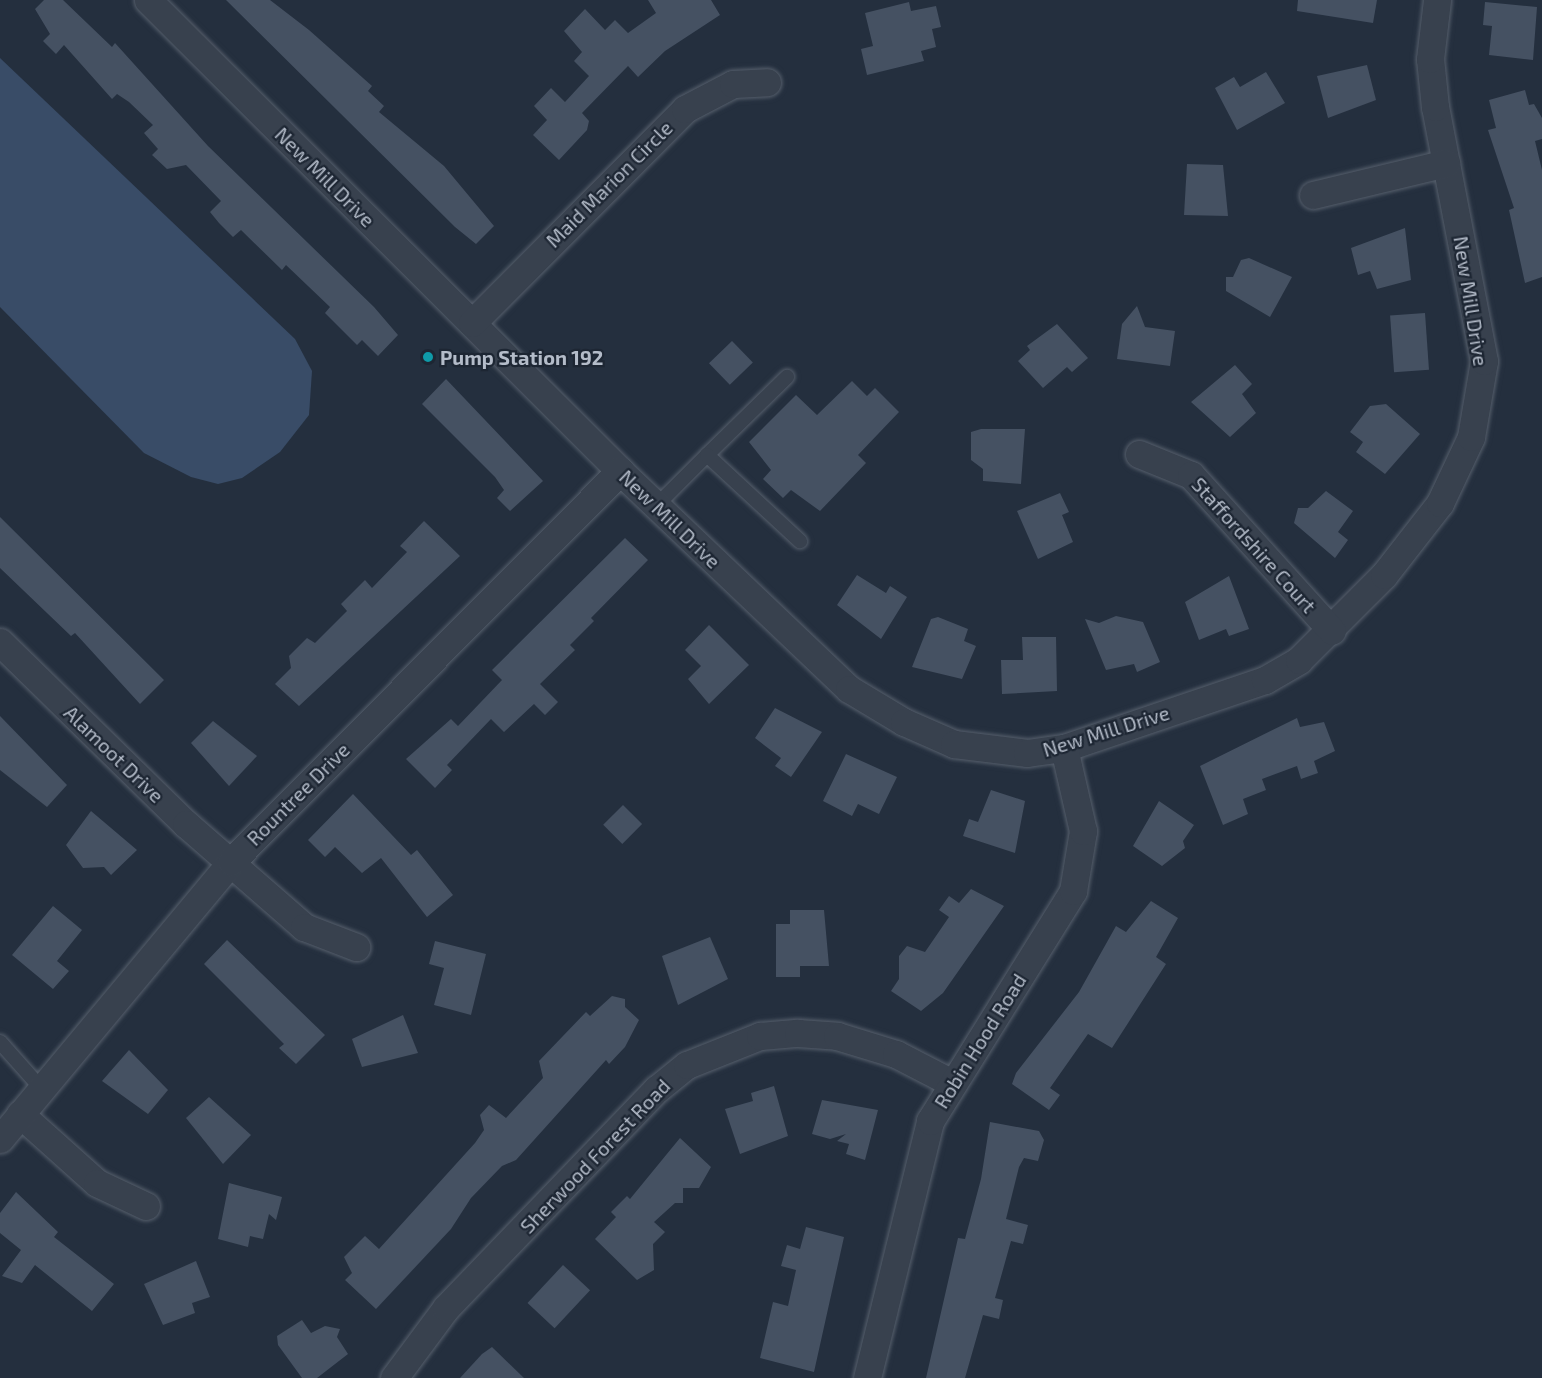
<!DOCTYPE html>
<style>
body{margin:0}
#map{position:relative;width:1542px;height:1378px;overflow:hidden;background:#242f3e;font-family:"Exo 2",sans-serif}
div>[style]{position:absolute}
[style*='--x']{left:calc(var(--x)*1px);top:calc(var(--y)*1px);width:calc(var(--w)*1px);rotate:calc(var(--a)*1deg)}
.water>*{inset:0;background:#394c67}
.building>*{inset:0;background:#455162;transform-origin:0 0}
.roads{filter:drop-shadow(0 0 2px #565f6c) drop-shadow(0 0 2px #565f6c)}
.lane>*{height:14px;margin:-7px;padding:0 7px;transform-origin:7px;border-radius:7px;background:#38414e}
.street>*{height:27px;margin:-13.5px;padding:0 13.5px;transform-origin:13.5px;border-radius:13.5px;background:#38414e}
.dots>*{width:16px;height:16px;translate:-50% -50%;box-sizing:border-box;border:3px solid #1d2633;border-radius:50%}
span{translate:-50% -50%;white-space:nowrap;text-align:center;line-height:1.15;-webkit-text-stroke:4.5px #1d2633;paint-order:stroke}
.street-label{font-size:20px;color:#b4bcc9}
.poi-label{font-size:20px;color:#b4bcc9;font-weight:700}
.left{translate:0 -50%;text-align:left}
</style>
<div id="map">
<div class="water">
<i style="clip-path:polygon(0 58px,295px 339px,312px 371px,309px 415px,280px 452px,242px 478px,218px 484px,191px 477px,144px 453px,0 307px)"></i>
</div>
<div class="building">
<i style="clip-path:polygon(44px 0,63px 0,112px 47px,115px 43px,208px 146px,374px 307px,398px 335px,378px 356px,362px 340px,357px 345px,325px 313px,330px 307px,286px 265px,282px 270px,241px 230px,233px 237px,219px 223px,210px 212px,221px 201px,186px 165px,167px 169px,152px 155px,158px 149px,144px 133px,153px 125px,129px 102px,117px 94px,112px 99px,64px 45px,56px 54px,43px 41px,50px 34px,35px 9px)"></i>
<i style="clip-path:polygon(226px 0,270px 0,309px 30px,372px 86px,368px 91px,384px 106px,379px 112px,444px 166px,494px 226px,476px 244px,455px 227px)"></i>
<i style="clip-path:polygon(648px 0,711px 0,720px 15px,665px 51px,638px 77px,628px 66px,582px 113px,589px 121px,587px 130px,559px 160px,533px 135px,547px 120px,534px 106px,551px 88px,565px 102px,589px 76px,574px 61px,582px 52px,564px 31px,585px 9px,605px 30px,615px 20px,628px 33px,656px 13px)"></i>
<i style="clip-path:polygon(1298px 0,1377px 0,1373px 23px,1297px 11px)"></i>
<i style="clip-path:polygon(909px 2px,911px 11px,936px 6px,941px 27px,932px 29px,936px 47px,921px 51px,924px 61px,867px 75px,861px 49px,873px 46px,865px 13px)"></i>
<i style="clip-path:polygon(1485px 2px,1537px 7px,1533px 60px,1489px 55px,1492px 26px,1483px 25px)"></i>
<i style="clip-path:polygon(1367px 65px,1376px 100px,1328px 118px,1317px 76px)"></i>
<i style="clip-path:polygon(1266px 72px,1285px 103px,1237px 130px,1215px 88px,1234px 77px,1240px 87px)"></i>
<i style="clip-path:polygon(1525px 90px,1529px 105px,1534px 104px,1542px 118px,1542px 139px,1535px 141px,1542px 170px,1542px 277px,1525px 283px,1509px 210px,1514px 208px,1488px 130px,1496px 128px,1489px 100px)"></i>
<i style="clip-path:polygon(1187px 164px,1223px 165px,1228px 216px,1184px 215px)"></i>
<i style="clip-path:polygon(1405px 228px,1411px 280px,1377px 289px,1370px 271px,1358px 275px,1351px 248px)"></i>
<i style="clip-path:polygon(1249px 258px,1292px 277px,1270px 317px,1226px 291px,1226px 277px,1233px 277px,1241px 260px)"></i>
<i style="clip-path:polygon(1137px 306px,1145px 327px,1175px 331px,1170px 366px,1117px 359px,1122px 324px)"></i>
<i style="left:1425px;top:313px;width:57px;height:35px;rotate:86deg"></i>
<i style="clip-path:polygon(1057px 324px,1088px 358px,1072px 372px,1067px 367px,1043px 388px,1018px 361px,1030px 350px,1027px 346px)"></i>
<i style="left:732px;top:341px;width:30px;height:32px;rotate:46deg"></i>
<i style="clip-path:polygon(1235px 365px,1252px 384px,1242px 394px,1256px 413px,1230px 437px,1191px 402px)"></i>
<i style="clip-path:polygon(446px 379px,543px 481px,510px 511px,497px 498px,504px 490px,495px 477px,422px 404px)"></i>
<i style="clip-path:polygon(852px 381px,867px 396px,875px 388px,899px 412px,858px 455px,866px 463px,820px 511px,791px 490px,783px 498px,763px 479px,771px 470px,749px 442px,796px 395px,817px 415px)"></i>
<i style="clip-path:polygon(1386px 404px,1420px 434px,1385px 474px,1356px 452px,1363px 442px,1350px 432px,1370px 406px)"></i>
<i style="clip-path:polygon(981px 429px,1025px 429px,1021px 484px,983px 481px,983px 469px,971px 460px,971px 432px)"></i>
<i style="clip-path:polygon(1326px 491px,1353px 511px,1338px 532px,1348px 540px,1335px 558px,1294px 523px,1298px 508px,1308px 508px)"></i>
<i style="clip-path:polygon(1060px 493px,1069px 512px,1062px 515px,1073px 542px,1038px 559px,1017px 511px)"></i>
<i style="clip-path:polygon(0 517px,164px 680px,140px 704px,75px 633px,71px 636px,0 568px)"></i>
<i style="clip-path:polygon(424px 521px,460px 556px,299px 706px,275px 684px,291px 668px,289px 656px,307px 638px,315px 643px,347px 611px,341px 604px,365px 580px,372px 588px,407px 552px,400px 546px)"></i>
<i style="clip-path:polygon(625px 538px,648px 560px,591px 618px,594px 621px,570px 645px,575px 650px,540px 684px,558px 702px,545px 715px,534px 704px,504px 732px,491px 719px,447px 765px,452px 770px,435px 788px,406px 759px,451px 719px,458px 726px,502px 680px,492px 670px)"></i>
<i style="clip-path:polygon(857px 575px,886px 593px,890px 586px,907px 597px,881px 639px,837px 605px)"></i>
<i style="clip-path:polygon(1229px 576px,1249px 629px,1229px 636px,1226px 629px,1199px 640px,1185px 602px)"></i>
<i style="clip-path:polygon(1116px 616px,1143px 622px,1160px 662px,1137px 672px,1134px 664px,1106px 670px,1085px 619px,1099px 623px)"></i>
<i style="clip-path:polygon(938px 617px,968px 629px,964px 641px,976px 646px,962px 679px,912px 667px,931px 619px)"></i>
<i style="clip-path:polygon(709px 625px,749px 665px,709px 704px,688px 679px,701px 666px,685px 650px)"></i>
<i style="clip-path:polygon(1022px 637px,1056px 637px,1057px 691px,1002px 694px,1001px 660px,1023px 660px)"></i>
<i style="clip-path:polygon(775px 708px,822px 732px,791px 777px,775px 766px,781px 758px,755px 738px)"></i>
<i style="clip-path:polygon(0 716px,67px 785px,47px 807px,0 770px)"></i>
<i style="clip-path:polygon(1297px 718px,1300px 727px,1324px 722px,1335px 751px,1314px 761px,1318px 773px,1301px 779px,1297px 766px,1262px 779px,1266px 790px,1243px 799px,1248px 814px,1223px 825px,1200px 766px)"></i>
<i style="clip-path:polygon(213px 721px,257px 756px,229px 786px,191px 743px)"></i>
<i style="clip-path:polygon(846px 754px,897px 777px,879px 814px,858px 804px,852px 816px,823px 801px)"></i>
<i style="clip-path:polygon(991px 790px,1025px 801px,1015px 853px,963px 836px,969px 819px,978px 822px)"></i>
<i style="clip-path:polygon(353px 794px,411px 855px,417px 850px,453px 895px,427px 917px,381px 858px,362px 873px,335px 847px,325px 857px,308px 840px)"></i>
<i style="clip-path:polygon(1159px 801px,1194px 825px,1183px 841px,1185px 848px,1162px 866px,1133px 846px)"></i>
<i style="left:623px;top:805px;width:27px;height:28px;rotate:45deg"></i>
<i style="clip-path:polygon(91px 811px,137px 850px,111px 875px,104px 867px,83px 868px,66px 845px)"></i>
<i style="clip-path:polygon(971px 889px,1004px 906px,943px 993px,921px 1011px,891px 991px,899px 979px,899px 956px,907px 946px,925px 952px,949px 917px,939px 910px,949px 896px,959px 903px)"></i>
<i style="clip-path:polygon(1151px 901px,1178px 918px,1156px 957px,1166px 964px,1112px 1048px,1088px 1034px,1050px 1088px,1060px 1095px,1049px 1110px,1012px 1084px,1016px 1073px,1079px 992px,1116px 926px,1126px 932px)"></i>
<i style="clip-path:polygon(53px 906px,82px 930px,57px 961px,69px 971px,53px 989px,12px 955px)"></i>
<i style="clip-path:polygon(790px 910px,824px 910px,829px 966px,800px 966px,800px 977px,776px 977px,776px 924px,790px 924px)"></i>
<i style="clip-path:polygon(710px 937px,728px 979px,678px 1005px,662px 956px)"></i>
<i style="clip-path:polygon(227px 940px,325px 1035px,296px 1064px,279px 1048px,284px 1044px,204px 964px)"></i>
<i style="clip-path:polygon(435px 941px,486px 954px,471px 1015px,434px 1005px,444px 968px,429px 964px)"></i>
<i style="clip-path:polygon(612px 996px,625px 999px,625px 1007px,639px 1020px,625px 1047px,609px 1064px,606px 1060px,516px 1160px,502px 1166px,471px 1198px,451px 1229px,376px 1309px,345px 1280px,352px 1273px,344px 1257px,365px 1236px,379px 1249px,475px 1143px,484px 1130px,480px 1115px,489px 1105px,506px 1118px,543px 1078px,539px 1061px,586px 1012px,590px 1016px)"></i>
<i style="clip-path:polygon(403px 1015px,418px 1053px,362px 1067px,352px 1039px)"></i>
<i style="clip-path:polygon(129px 1050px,168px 1090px,148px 1114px,102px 1081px)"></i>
<i style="clip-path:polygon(774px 1086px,788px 1136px,740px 1154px,725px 1109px,753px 1101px,751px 1093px)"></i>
<i style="clip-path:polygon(209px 1097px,251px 1135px,223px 1164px,186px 1118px)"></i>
<i style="clip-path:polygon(822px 1100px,878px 1110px,865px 1160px,846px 1154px,849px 1144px,837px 1141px,846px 1134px,830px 1139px,812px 1134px)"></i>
<i style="clip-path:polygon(990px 1122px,1039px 1131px,1044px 1140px,1038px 1161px,1024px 1158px,1019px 1167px,1006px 1219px,1028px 1225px,1023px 1244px,1011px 1241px,995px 1298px,1003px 1300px,999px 1319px,983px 1315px,965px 1378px,926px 1378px,958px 1238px,965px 1239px,981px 1179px)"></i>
<i style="clip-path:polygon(680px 1138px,711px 1167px,699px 1188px,683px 1188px,683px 1203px,675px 1203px,654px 1222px,665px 1232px,653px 1244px,654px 1270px,637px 1280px,595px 1239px,616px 1217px,611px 1212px,627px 1196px,630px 1199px)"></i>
<i style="clip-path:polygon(229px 1183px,282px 1197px,276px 1220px,269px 1214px,263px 1239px,250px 1236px,248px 1247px,218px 1239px)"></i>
<i style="clip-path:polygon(16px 1192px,58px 1232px,54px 1237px,114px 1284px,92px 1311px,35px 1265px,22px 1283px,2px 1276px,21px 1250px,0 1233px,0 1213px)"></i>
<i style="clip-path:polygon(806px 1227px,844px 1237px,814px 1372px,760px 1358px,773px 1302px,788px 1306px,796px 1270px,781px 1266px,787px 1245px,800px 1249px)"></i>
<i style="clip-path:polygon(196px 1261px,210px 1297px,192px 1303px,195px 1313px,163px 1325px,144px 1284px)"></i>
<i style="left:563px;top:1265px;width:37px;height:52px;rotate:43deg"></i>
<i style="clip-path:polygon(302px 1320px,311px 1333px,325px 1326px,340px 1329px,337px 1337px,348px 1354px,317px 1378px,302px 1378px,278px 1345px,277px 1336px)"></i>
<i style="clip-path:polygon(492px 1347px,524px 1378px,460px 1378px,482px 1354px)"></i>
</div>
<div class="roads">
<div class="lane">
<i style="--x:707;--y:455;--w:112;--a:-44.3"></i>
<i style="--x:656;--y:506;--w:72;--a:-45"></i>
<i style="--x:707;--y:455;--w:127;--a:42.8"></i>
<i style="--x:0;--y:1042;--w:62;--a:48.3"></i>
</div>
<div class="street">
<i style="--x:148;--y:0;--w:667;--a:44.94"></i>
<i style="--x:620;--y:471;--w:316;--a:43.6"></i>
<i style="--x:849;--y:689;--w:64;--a:31"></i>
<i style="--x:904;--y:722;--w:55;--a:23.7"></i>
<i style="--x:954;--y:744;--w:74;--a:7"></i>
<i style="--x:1027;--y:753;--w:37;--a:-8"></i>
<i style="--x:1064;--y:748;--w:212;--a:-18.7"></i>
<i style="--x:1265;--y:680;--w:39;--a:-30"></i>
<i style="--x:1299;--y:660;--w:120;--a:-45"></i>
<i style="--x:1384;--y:575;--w:91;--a:-52.1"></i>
<i style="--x:1440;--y:503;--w:73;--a:-64.8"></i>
<i style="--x:1471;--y:437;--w:77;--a:-80.3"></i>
<i style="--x:1484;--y:361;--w:259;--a:-100.9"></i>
<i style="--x:1435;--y:107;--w:48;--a:-95.9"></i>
<i style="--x:1430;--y:59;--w:59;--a:-83.2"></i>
<i style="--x:1313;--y:195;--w:137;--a:-13.5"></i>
<i style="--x:472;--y:323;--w:302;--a:-45.1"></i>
<i style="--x:685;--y:109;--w:54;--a:-27.5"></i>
<i style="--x:733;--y:84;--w:34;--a:-3"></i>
<i style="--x:1139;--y:454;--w:56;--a:22"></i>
<i style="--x:1191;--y:475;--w:210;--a:47.9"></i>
<i style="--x:0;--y:642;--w:260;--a:44.4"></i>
<i style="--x:186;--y:824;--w:157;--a:41.1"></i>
<i style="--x:304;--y:927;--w:56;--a:21"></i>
<i style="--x:20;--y:1114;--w:103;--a:41.9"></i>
<i style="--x:97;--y:1183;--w:54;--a:25.1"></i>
<i style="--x:0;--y:1139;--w:361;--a:-50.2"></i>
<i style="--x:231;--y:862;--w:552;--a:-45.15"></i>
<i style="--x:394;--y:1378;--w:87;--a:-53.4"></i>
<i style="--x:446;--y:1308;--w:304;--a:-46.1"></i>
<i style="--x:657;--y:1089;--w:38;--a:-39"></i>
<i style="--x:687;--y:1065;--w:79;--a:-21.7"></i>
<i style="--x:760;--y:1036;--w:38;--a:-5"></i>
<i style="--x:798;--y:1033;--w:39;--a:4"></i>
<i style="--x:837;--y:1036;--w:62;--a:17"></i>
<i style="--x:896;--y:1054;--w:61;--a:27.4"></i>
<i style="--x:867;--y:1378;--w:265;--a:-76.2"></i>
<i style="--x:930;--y:1121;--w:271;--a:-58.1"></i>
<i style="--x:1073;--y:891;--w:61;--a:-80.5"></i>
<i style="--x:1083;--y:831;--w:85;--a:-102.9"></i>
</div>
</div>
<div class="dots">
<i style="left:428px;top:357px;background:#0f9aa8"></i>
</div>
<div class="street-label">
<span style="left:325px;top:177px;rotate:45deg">New Mill Drive</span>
<span style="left:609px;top:184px;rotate:-45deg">Maid Marion Circle</span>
<span style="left:1471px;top:301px;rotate:81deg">New Mill Drive</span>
<span style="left:670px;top:519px;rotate:44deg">New Mill Drive</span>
<span style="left:1254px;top:545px;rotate:48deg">Staffordshire Court</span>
<span style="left:1106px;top:731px;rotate:-17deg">New Mill Drive</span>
<span style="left:114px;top:754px;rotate:44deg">Alamoot Drive</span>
<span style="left:298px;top:794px;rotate:-45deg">Rountree Drive</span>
<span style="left:980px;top:1041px;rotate:-58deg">Robin Hood Road</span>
<span style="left:595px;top:1156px;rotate:-46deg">Sherwood Forest Road</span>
</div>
<div class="poi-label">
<span class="left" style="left:440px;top:357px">Pump Station 192</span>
</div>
</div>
